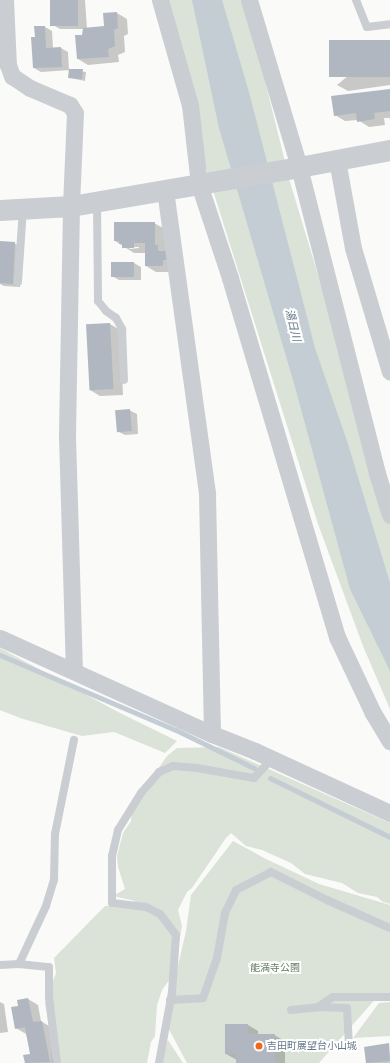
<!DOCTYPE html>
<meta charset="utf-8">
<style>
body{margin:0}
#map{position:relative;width:390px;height:1063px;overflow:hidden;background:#fafaf8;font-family:"Noto Sans","Noto Sans JP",sans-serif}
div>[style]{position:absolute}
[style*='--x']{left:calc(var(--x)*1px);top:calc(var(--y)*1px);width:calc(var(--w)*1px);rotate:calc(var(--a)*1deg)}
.green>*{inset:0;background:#dbe2d8}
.water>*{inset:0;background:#c3cdd3}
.shadow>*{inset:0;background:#0003}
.stream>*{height:5px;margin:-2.5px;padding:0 2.5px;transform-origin:2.5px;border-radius:2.5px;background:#c3cdd3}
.building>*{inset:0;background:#b0b7c0;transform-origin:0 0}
.service>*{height:8px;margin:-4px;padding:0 4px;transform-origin:4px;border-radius:4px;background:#cacdd2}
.minor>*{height:17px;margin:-8.5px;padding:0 8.5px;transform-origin:8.5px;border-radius:8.5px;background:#cacdd2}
.tertiary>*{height:21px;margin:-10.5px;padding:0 10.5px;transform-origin:10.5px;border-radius:10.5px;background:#cacdd2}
.dots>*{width:11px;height:11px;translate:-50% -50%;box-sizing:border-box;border:2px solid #fff;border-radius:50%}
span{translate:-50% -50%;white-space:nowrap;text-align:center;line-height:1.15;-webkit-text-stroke:4px #fff;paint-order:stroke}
.park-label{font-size:10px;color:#647c62}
.poi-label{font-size:10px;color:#66778c}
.left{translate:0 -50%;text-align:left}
.water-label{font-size:11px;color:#627886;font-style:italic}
</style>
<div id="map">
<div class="green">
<i style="clip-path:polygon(164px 0,245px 0,290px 182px,390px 514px,390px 709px,363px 646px,318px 524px,193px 127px)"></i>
<i style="clip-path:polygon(0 648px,118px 712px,177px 741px,165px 753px,114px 732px,82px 736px,20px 718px,0 710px)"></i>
<i style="clip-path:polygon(219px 747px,390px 823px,390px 904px,383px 902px,377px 897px,358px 893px,342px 883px,305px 874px,291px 863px,262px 850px,246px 846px,231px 833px,226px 838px,192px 888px,187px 892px,178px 910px,182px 926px,173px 975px,162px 990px,157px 1005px,155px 1036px,151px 1042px,147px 1063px,52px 1063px,51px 1040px,45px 1003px,56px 973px,54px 958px,105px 906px,133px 905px,135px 901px,113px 896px,125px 889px,118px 867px,117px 856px,123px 833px,131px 821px,132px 807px,167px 756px,177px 748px)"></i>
<i style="clip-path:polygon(233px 841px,264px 858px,319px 884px,390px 905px,390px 996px,378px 996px,319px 1063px,187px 1063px,165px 1022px,186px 931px,191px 895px)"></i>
<i style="clip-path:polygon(390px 1002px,390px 1036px,353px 1038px,379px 1003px)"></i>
<i style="clip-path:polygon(168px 1040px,181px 1060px,183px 1063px,158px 1063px)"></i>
</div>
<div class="water">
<i style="clip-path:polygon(192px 0,222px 0,249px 92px,315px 348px,348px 444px,390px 583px,390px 671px,350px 589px,295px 387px,219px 128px)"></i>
</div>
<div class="shadow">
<i style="clip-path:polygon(51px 0,85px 0,87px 29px,106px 27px,117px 13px,127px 19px,128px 34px,124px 36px,125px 52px,118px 55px,119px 62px,88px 65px,78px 59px,84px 29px,60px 29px,53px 25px)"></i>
<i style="clip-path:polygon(45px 27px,52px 31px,53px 48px,61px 48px,68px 52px,69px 70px,86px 72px,85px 81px,70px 78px,70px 70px,41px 72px,34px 68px,36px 38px)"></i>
<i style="clip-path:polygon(390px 41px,390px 85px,348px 91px,337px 85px)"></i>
<i style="clip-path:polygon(390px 90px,390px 118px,384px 118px,385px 125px,369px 127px,358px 120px,345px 121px,335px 115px)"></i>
<i style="clip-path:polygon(evenodd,154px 223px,165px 229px,173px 272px,156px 272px,146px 266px,146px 253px,134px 253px,115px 241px,154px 223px,128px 247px,139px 247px,139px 248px,130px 249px,128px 247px)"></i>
<i style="clip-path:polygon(0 242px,14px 243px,21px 247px,20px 287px,4px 286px,0 284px)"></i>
<i style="clip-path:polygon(112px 263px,134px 263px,141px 267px,141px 280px,119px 280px,112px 276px)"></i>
<i style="clip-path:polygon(110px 324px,120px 330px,123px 395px,100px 396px,90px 390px)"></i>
<i style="clip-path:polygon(129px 410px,137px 414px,138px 434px,125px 435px,117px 431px)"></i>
<i style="clip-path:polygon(28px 999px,38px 1005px,41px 1021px,52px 1028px,59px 1063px,26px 1063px,24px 1056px,31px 1055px,26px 1034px,16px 1028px,19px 1006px)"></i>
<i style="clip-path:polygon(0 1002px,4px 1004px,8px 1032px,0 1033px)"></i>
<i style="clip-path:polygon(248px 1025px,258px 1031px,258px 1035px,274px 1035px,285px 1041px,285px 1063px,239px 1063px,237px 1060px,226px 1054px)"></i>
<i style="clip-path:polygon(389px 1045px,390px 1063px,367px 1063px,365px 1048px)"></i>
</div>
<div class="stream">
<i style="--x:0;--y:655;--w:191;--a:23.1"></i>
<i style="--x:176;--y:730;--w:87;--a:26"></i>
<i style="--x:270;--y:778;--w:134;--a:26.2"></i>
</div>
<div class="building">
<i style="left:50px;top:0;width:28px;height:26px"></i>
<i style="clip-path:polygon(117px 12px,118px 28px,114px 30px,115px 46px,108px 49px,109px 57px,77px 59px,75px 35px,82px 35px,83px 28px,104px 26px,103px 13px)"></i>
<i style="clip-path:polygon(34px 26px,45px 26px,46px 48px,61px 47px,62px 67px,33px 68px,31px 37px,35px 37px)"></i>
<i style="left:390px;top:40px;width:37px;height:61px;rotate:90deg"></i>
<i style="clip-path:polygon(69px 69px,83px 69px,82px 79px,68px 78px)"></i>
<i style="clip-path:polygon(390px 89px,390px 111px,374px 113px,375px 119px,357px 122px,356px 113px,334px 116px,331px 96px)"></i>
<i style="clip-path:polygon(114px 222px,155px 222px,155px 245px,158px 245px,158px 251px,169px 251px,169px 260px,163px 260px,163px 266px,145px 266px,145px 243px,134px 243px,134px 248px,122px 248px,122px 244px,119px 244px,119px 241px,114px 241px)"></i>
<i style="clip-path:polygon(0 241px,15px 242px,13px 284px,0 283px)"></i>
<i style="left:111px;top:262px;width:23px;height:15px"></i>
<i style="left:110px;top:323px;width:66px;height:24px;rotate:87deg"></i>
<i style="left:130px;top:409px;width:22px;height:15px;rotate:85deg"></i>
<i style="clip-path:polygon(28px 998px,33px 1022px,42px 1021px,50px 1062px,25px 1063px,23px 1055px,30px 1054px,25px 1027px,15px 1029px,11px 1007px,18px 1006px,17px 1000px)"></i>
<i style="clip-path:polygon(225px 1024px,248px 1024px,248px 1034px,275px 1034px,275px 1063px,236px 1063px,236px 1054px,225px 1054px)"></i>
<i style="clip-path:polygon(389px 1043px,390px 1061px,366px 1063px,364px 1047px)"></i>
</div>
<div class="service">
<i style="--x:356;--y:0;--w:29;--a:68"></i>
<i style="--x:367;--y:27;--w:23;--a:-7"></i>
<i style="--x:97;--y:202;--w:99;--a:89.4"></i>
<i style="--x:98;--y:301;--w:13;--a:51"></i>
<i style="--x:106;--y:311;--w:12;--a:35"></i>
<i style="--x:116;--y:318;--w:13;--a:61"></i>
<i style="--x:122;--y:329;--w:51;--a:87.8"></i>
<i style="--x:18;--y:282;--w:73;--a:-86.1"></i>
<i style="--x:19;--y:964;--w:30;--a:6"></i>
<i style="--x:49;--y:967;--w:30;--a:90"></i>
<i style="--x:49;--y:997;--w:66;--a:83.1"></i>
<i style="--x:0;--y:965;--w:19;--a:-3"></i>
<i style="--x:19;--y:964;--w:64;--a:-65"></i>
<i style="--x:46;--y:906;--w:27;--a:-73"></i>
<i style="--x:54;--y:880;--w:46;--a:-88.8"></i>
<i style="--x:55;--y:834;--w:96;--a:-78.6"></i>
<i style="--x:170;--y:1000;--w:33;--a:-3"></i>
<i style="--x:203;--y:998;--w:42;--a:-70.7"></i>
<i style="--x:217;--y:958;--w:46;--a:-79.9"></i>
<i style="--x:225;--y:913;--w:25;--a:-64"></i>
<i style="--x:236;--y:890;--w:39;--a:-27"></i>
<i style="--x:271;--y:872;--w:63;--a:26.6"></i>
<i style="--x:327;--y:900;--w:69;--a:24"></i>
<i style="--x:318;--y:1007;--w:29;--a:2"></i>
<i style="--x:347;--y:1008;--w:38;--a:87"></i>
<i style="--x:291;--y:1010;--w:27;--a:-6"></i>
<i style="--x:318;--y:1007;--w:18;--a:-34"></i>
<i style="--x:333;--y:997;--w:57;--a:0"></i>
<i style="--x:159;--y:1063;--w:72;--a:-79.6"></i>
<i style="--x:172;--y:992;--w:57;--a:-86"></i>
<i style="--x:176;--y:935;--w:26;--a:-127"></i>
<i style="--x:160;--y:914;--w:16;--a:-153"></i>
<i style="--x:146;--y:907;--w:34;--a:-173"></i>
<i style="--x:112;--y:903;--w:47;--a:-90"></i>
<i style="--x:112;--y:856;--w:27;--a:-77"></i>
<i style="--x:118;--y:830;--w:44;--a:-58.1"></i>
<i style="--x:141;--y:793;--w:28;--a:-49"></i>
<i style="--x:159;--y:772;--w:15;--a:-23"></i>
<i style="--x:173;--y:766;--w:24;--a:5"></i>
<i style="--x:197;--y:768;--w:58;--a:10"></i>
<i style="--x:254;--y:778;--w:26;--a:-47"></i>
</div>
<div class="minor">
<i style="--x:5;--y:0;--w:65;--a:87.4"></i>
<i style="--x:8;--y:65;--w:12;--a:70"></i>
<i style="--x:12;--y:76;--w:22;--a:34"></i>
<i style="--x:30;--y:88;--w:43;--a:23"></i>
<i style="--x:70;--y:105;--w:9;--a:58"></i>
<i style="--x:75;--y:113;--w:93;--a:92.5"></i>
<i style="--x:71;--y:206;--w:230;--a:91"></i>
<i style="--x:67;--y:436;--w:235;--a:88.3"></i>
<i style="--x:160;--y:0;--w:109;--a:74.1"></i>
<i style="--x:190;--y:105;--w:80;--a:83.5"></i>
<i style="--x:199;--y:184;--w:99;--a:71.7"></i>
<i style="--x:230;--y:278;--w:375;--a:73.4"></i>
<i style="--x:337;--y:637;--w:84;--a:64.7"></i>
<i style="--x:373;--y:713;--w:33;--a:59"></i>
<i style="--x:249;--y:0;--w:174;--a:73.3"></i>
<i style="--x:299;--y:167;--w:316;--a:75.7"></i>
<i style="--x:377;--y:473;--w:44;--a:72.8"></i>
<i style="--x:337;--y:160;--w:89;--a:79.7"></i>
<i style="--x:353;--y:248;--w:129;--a:73.4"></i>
<i style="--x:165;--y:190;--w:307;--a:82.1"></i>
<i style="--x:207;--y:494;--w:240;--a:88.8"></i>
<i style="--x:0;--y:638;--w:233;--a:24.4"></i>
<i style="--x:212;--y:734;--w:46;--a:21.6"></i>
<i style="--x:255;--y:751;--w:149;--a:24.7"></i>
</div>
<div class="tertiary">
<i style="--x:0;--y:210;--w:71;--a:-3.2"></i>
<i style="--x:71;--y:206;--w:231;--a:-9.7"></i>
<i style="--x:299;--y:167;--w:93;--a:-10.6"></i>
</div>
<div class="dots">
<i style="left:259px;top:1046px;background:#f4661d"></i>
</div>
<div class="park-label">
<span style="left:275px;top:968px">能満寺公園</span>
</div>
<div class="poi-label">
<span class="left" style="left:267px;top:1046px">吉田町展望台小山城</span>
</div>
<div class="water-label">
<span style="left:293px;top:325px;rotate:76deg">湯日川</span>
</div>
</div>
